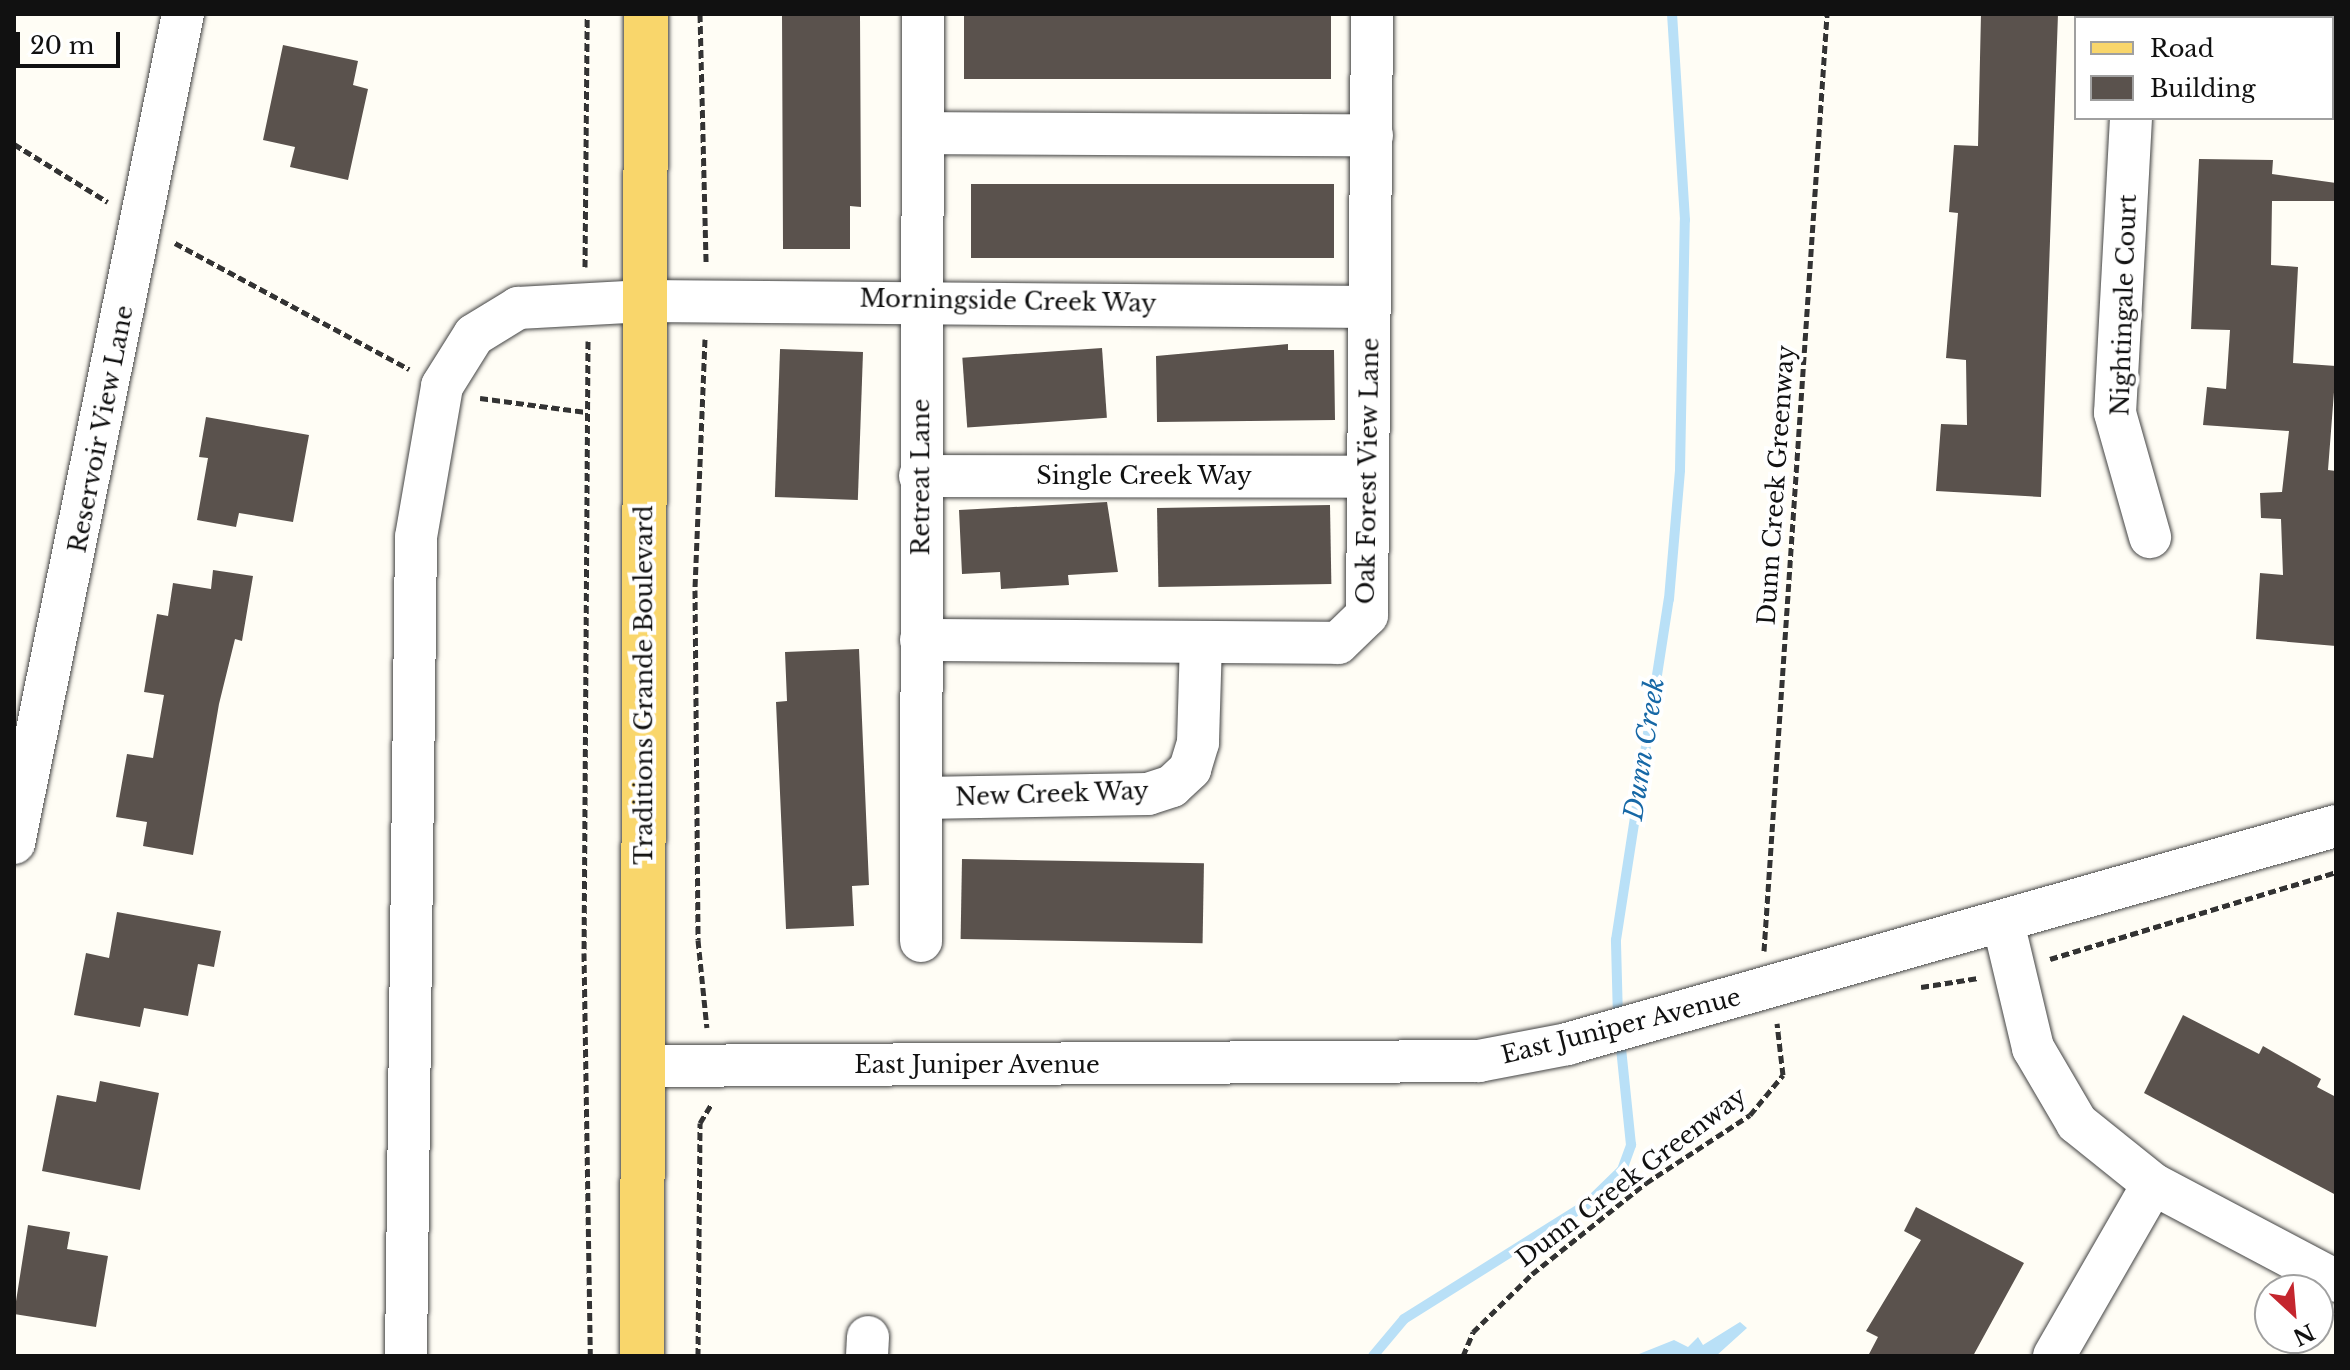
<!DOCTYPE html>
<style>
body{margin:0}
#map{position:relative;width:2350px;height:1370px;overflow:hidden;background:#fffdf5;font-family:"Libre Baskerville",serif}
div>[style]{position:absolute}
[style*='--x']{left:calc(var(--x)*1px);top:calc(var(--y)*1px);width:calc(var(--w)*1px);rotate:calc(var(--a)*1deg)}
.water>*{inset:0;background:#b9e0f7}
.stream>*{height:10px;margin:-5px;padding:0 5px;transform-origin:5px;border-radius:5px;background:#b9e0f7}
.building>*{inset:0;background:#5a524d;transform-origin:0 0}
.path>*{height:5px;margin-top:-2.5px;transform-origin:0;background:repeating-linear-gradient(90deg,#333 0 8px,transparent 0 12px)}
.roads{filter:drop-shadow(0 0 2px #444) drop-shadow(0 0 2px #444)}
.minor>*{height:42px;margin:-21px;padding:0 21px;transform-origin:21px;border-radius:21px;background:#fff}
.major>*{height:44px;margin:-22px;padding:0 22px;transform-origin:22px;border-radius:22px;background:#f9d66b}
span{translate:-50% -50%;white-space:nowrap;text-align:center;line-height:1.15;-webkit-text-stroke:8px #fff;paint-order:stroke}
.street-label{font-size:24px;color:#111}
.water-label{font-size:26px;color:#1768a6;font-style:italic}
.frame{position:absolute;inset:0;border:16px solid #111;pointer-events:none}
.legend{position:absolute;left:2074px;top:16px;width:260px;height:104px;box-sizing:border-box;background:#fff;border:2px solid #a0a0a0;margin:0;padding:10px 14px;list-style:none;font-size:24px;color:#111}
.legend li{display:flex;align-items:center;gap:16px;height:40px}
.legend b{width:40px;border:2px solid #a0a0a0}
.north{position:absolute;left:2254px;top:1274px;width:80px;height:80px;box-sizing:border-box;background:#fff;border:2px solid #a0a0a0;border-radius:50%;rotate:154deg;font-size:22px;font-weight:700;line-height:32px;text-align:center;color:#111}
.north::after{content:'';display:block;margin:auto;width:28px;height:36px;background:#c4262e;clip-path:polygon(50% 0,100% 100%,50% 72%,0 100%)}
.scale{position:absolute;left:16px;top:32px;width:104px;height:36px;box-sizing:border-box;border:4px solid #111;border-top:0;padding-left:10px;font-size:24px;line-height:28px;white-space:nowrap;color:#111;-webkit-text-stroke:6px #fff;paint-order:stroke}
</style>
<div id="map">
<div class="water">
<i style="clip-path:polygon(1740px 1322px,1747px 1328px,1716px 1356px,1634px 1356px,1674px 1340px,1688px 1347px,1698px 1337px,1703px 1345px)"></i>
</div>
<div class="stream">
<i style="--x:1618;--y:1019;--w:79;--a:-91.5"></i>
<i style="--x:1616;--y:940;--w:345;--a:-81.2"></i>
<i style="--x:1669;--y:599;--w:129;--a:-85.1"></i>
<i style="--x:1680;--y:470;--w:250;--a:-88.9"></i>
<i style="--x:1685;--y:220;--w:206;--a:-93.6"></i>
<i style="--x:1373;--y:1356;--w:48;--a:-50"></i>
<i style="--x:1404;--y:1319;--w:215;--a:-32.1"></i>
<i style="--x:1586;--y:1205;--w:50;--a:-44.2"></i>
<i style="--x:1622;--y:1170;--w:27;--a:-70"></i>
<i style="--x:1631;--y:1145;--w:107;--a:-95.9"></i>
</div>
<div class="building">
<i style="clip-path:polygon(782px 14px,860px 14px,861px 207px,850px 206px,850px 249px,783px 249px)"></i>
<i style="left:964px;top:14px;width:367px;height:65px"></i>
<i style="clip-path:polygon(1981px 14px,2058px 14px,2041px 497px,1936px 491px,1941px 424px,1967px 425px,1966px 360px,1946px 358px,1958px 213px,1949px 212px,1954px 145px,1978px 146px)"></i>
<i style="clip-path:polygon(283px 45px,358px 61px,353px 85px,368px 89px,348px 180px,290px 167px,295px 147px,263px 140px)"></i>
<i style="clip-path:polygon(2199px 159px,2273px 160px,2272px 174px,2336px 183px,2336px 201px,2272px 201px,2271px 265px,2298px 267px,2293px 363px,2336px 366px,2328px 470px,2336px 471px,2336px 646px,2256px 639px,2260px 573px,2283px 575px,2281px 519px,2261px 518px,2260px 493px,2282px 492px,2289px 431px,2203px 425px,2207px 387px,2226px 389px,2230px 330px,2191px 329px)"></i>
<i style="left:1334px;top:184px;width:74px;height:363px;rotate:90deg"></i>
<i style="clip-path:polygon(1288px 344px,1288px 350px,1334px 350px,1335px 420px,1157px 422px,1156px 356px)"></i>
<i style="left:1102px;top:348px;width:70px;height:140px;rotate:86deg"></i>
<i style="left:863px;top:352px;width:148px;height:83px;rotate:92deg"></i>
<i style="clip-path:polygon(206px 417px,309px 435px,293px 522px,239px 513px,236px 527px,197px 520px,208px 458px,199px 457px)"></i>
<i style="clip-path:polygon(1107px 502px,1118px 572px,1068px 575px,1069px 585px,1001px 589px,1000px 572px,962px 574px,959px 510px)"></i>
<i style="left:1330px;top:505px;width:79px;height:173px;rotate:89deg"></i>
<i style="clip-path:polygon(213px 570px,253px 576px,242px 641px,235px 639px,219px 704px,193px 855px,143px 846px,147px 822px,116px 817px,127px 754px,153px 758px,164px 695px,144px 692px,157px 614px,168px 616px,173px 583px,211px 589px)"></i>
<i style="clip-path:polygon(859px 649px,869px 885px,852px 886px,854px 926px,786px 929px,776px 702px,787px 701px,785px 652px)"></i>
<i style="left:962px;top:859px;width:242px;height:80px;rotate:1deg"></i>
<i style="clip-path:polygon(117px 912px,221px 931px,214px 967px,198px 964px,188px 1016px,144px 1008px,140px 1027px,74px 1015px,86px 953px,109px 958px)"></i>
<i style="clip-path:polygon(2183px 1015px,2259px 1054px,2263px 1046px,2321px 1079px,2317px 1087px,2336px 1097px,2336px 1195px,2144px 1093px)"></i>
<i style="clip-path:polygon(100px 1081px,159px 1093px,140px 1190px,42px 1171px,57px 1095px,96px 1102px)"></i>
<i style="clip-path:polygon(1916px 1207px,2024px 1263px,1973px 1356px,1868px 1356px,1878px 1337px,1866px 1331px,1921px 1240px,1904px 1231px)"></i>
<i style="clip-path:polygon(28px 1225px,70px 1232px,67px 1249px,108px 1256px,96px 1327px,14px 1314px)"></i>
</div>
<div class="path">
<i style="--x:700;--y:14;--w:251;--a:88.6"></i>
<i style="--x:14;--y:144;--w:110;--a:31.7"></i>
<i style="--x:175;--y:243;--w:266;--a:28.3"></i>
<i style="--x:585;--y:267;--w:253;--a:-89.5"></i>
<i style="--x:705;--y:339;--w:251;--a:92.3"></i>
<i style="--x:695;--y:590;--w:350;--a:89.5"></i>
<i style="--x:698;--y:940;--w:88;--a:84.2"></i>
<i style="--x:588;--y:341;--w:612;--a:90.37"></i>
<i style="--x:584;--y:953;--w:403;--a:89.1"></i>
<i style="--x:480;--y:398;--w:107;--a:7.5"></i>
<i style="--x:1764;--y:951;--w:939;--a:-86.15"></i>
<i style="--x:2050;--y:959;--w:299;--a:-16.9"></i>
<i style="--x:1921;--y:987;--w:58;--a:-9"></i>
<i style="--x:698;--y:1356;--w:233;--a:-89.5"></i>
<i style="--x:700;--y:1123;--w:21;--a:-59"></i>
<i style="--x:1463;--y:1356;--w:26;--a:-67"></i>
<i style="--x:1473;--y:1332;--w:83;--a:-44.5"></i>
<i style="--x:1532;--y:1274;--w:146;--a:-38.6"></i>
<i style="--x:1646;--y:1183;--w:124;--a:-33.2"></i>
<i style="--x:1750;--y:1115;--w:52;--a:-50.5"></i>
<i style="--x:1783;--y:1075;--w:52;--a:-96.6"></i>
</div>
<div class="roads">
<div class="minor">
<i style="--x:2136;--y:18;--w:4;--a:-76"></i>
<i style="--x:2332;--y:86;--w:4;--a:14"></i>
<i style="--x:2131;--y:118;--w:295;--a:93.1"></i>
<i style="--x:2115;--y:413;--w:129;--a:74.2"></i>
<i style="--x:923;--y:133;--w:449;--a:0.3"></i>
<i style="--x:920;--y:476;--w:447;--a:0.1"></i>
<i style="--x:921;--y:640;--w:417;--a:0.4"></i>
<i style="--x:1338;--y:643;--w:40;--a:-44"></i>
<i style="--x:1367;--y:615;--w:601;--a:-89.52"></i>
<i style="--x:923;--y:798;--w:225;--a:-1"></i>
<i style="--x:1148;--y:794;--w:25;--a:-18"></i>
<i style="--x:1172;--y:786;--w:25;--a:-43"></i>
<i style="--x:1190;--y:769;--w:28;--a:-73"></i>
<i style="--x:1198;--y:742;--w:100;--a:-88.3"></i>
<i style="--x:14;--y:843;--w:846;--a:-78.48"></i>
<i style="--x:2003;--y:922;--w:130;--a:76.6"></i>
<i style="--x:2033;--y:1048;--w:87;--a:59.6"></i>
<i style="--x:2077;--y:1123;--w:97;--a:38.8"></i>
<i style="--x:2153;--y:1184;--w:207;--a:27.9"></i>
<i style="--x:921;--y:941;--w:927;--a:-89.88"></i>
<i style="--x:642;--y:1066;--w:837;--a:-0.34"></i>
<i style="--x:1479;--y:1061;--w:90;--a:-10.9"></i>
<i style="--x:1567;--y:1044;--w:799;--a:-15.83"></i>
<i style="--x:406;--y:1356;--w:819;--a:-89.3"></i>
<i style="--x:416;--y:537;--w:153;--a:-80.2"></i>
<i style="--x:442;--y:386;--w:60;--a:-57.9"></i>
<i style="--x:474;--y:335;--w:52;--a:-31.5"></i>
<i style="--x:518;--y:308;--w:127;--a:-3.2"></i>
<i style="--x:645;--y:301;--w:725;--a:0.47"></i>
<i style="--x:867;--y:1356;--w:19;--a:-87"></i>
<i style="--x:2054;--y:1356;--w:198;--a:-60.1"></i>
</div>
<div class="major">
<i style="--x:642;--y:1356;--w:1342;--a:-89.83"></i>
</div>
</div>
<div class="street-label">
<span style="left:1008px;top:301px;rotate:1deg">Morningside Creek Way</span>
<span style="left:2124px;top:305px;rotate:-88deg">Nightingale Court</span>
<span style="left:101px;top:429px;rotate:-79deg">Reservoir View Lane</span>
<span style="left:1368px;top:471px;rotate:-89deg">Oak Forest View Lane</span>
<span style="left:1144px;top:476px">Single Creek Way</span>
<span style="left:921px;top:477px;rotate:-90deg">Retreat Lane</span>
<span style="left:1776px;top:485px;rotate:-86deg">Dunn Creek Greenway</span>
<span style="left:644px;top:685px;rotate:-90deg">Traditions Grande Boulevard</span>
<span style="left:1052px;top:794px;rotate:-2deg">New Creek Way</span>
<span style="left:1621px;top:1026px;rotate:-14deg">East Juniper Avenue</span>
<span style="left:977px;top:1065px">East Juniper Avenue</span>
<span style="left:1631px;top:1177px;rotate:-37deg">Dunn Creek Greenway</span>
</div>
<div class="water-label">
<span style="left:1645px;top:749px;rotate:-81deg">Dunn Creek</span>
</div>
<div class="frame"></div>
<ul class="legend">
<li><b style="height:10px;background:#f9d66b"></b>Road</li>
<li><b style="height:22px;background:#5a524d"></b>Building</li>
</ul>
<div class="north">N</div>
<div class="scale">20 m</div>
</div>
